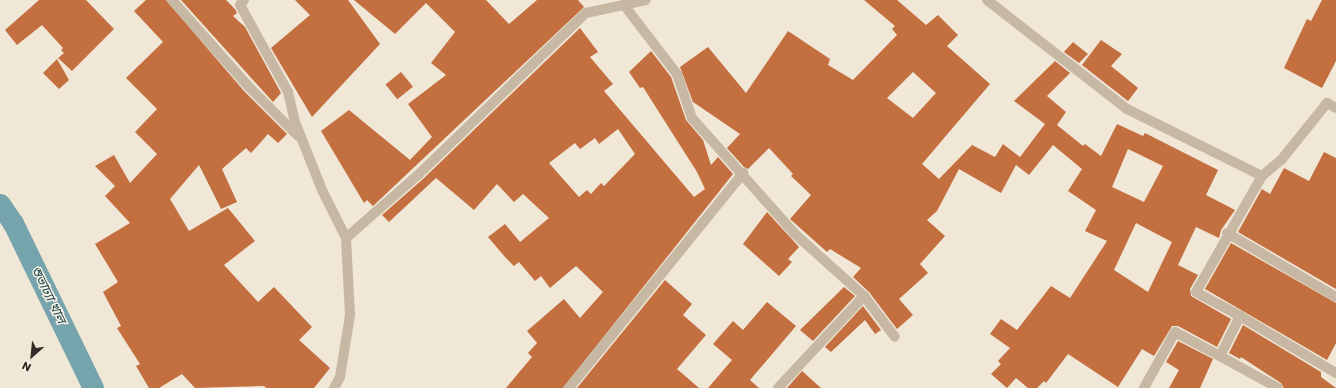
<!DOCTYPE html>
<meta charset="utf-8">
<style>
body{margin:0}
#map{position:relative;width:1336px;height:388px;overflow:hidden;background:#f0e7d6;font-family:Poppins,"Noto Sans Bengali",sans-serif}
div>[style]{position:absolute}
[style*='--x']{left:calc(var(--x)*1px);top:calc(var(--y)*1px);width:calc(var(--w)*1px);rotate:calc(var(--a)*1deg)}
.canal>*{height:21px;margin:-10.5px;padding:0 10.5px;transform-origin:10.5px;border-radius:10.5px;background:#76a4ac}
.building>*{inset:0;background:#c46f40;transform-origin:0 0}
.minor>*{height:10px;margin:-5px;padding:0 5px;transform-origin:5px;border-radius:5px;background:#c7b8a3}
span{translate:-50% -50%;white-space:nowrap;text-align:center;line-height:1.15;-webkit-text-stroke:3px #f8f0e2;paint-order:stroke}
.water-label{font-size:13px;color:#1b4953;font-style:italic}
.north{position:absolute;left:12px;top:336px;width:40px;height:40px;-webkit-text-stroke:3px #f8f0e2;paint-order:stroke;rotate:207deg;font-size:11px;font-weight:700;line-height:16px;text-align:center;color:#322b25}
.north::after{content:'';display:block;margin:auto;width:14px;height:18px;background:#322b25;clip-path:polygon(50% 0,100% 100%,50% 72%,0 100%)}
</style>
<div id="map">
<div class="canal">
<i style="--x:0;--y:204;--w:23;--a:56"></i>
<i style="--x:13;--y:223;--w:183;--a:64.1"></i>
</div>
<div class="building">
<i style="clip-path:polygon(39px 0,86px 0,114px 29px,72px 71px,58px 58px,64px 53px,61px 50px,63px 48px,42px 25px,17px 45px,5px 30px)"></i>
<i style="clip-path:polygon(146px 0,166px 0,244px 91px,287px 134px,278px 143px,268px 134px,251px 153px,246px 148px,222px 169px,237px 202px,221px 209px,199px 165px,170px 199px,189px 231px,228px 208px,255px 241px,224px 265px,258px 302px,274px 287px,312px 327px,299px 340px,330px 368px,314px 388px,266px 388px,264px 386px,195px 388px,182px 374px,159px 388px,149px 388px,136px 366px,140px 364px,117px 328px,121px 326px,103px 292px,118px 282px,95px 244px,130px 223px,105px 196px,115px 186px,95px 166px,114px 155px,130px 183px,157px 154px,135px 132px,157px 109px,126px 78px,163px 42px,134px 11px)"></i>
<i style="clip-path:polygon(181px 0,226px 0,235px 9px,237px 13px,233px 16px,245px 27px,281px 93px,273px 102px)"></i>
<i style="clip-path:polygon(295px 0,348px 0,380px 44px,312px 117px,271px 48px,310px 15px)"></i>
<i style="clip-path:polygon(354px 0,486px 0,509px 24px,537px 0,578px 0,584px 7px,373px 206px,367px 200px,364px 203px,321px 131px,349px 110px,410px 160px,432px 137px,408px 104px,446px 75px,431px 63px,455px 32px,426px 3px,395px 34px)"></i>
<i style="clip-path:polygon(evenodd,864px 0,897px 0,926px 25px,938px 15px,958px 35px,947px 46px,990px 84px,922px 164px,939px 179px,972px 145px,995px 157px,1003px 144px,1020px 157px,1045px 124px,1014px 101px,1055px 61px,1070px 73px,1047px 96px,1066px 112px,1057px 125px,1083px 146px,1085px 144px,1101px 156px,1117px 124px,1143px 136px,1145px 133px,1218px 170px,1206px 195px,1235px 210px,1221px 230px,1219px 238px,1196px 227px,1178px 265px,1198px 275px,1190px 289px,1191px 296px,1231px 319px,1217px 347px,1178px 326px,1172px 326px,1154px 356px,1142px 349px,1118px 387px,1068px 354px,1046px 383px,1044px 381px,1037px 388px,1028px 388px,1016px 378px,1007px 388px,991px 374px,1001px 364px,998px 361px,1010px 348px,990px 334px,1001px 319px,1017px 330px,1051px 286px,1070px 298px,1107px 241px,1085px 231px,1096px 210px,1068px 191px,1082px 169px,1053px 145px,1029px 175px,1016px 165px,1001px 193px,959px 169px,937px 211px,927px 220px,945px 236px,920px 264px,928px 273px,899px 299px,913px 315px,897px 329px,869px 292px,853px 277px,861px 268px,830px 249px,827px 252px,790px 219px,811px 195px,791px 176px,793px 174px,769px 148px,748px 169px,744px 167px,727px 148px,740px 134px,693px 102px,680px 67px,708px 47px,746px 93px,788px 31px,830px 59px,828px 65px,853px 80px,897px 35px,892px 29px,895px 26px,864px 0,913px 72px,936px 93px,913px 118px,887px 98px,913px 72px,864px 0,1128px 149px,1163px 166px,1144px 202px,1112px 187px,1128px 149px,864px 0,1136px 223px,1172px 242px,1148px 292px,1114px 270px,1136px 223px)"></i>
<i style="clip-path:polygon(1322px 0,1336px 0,1336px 61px,1322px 88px,1284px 68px,1307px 19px,1311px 21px)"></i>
<i style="clip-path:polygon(evenodd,580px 28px,598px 52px,590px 57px,613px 84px,604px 91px,694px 197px,705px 189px,697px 172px,643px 87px,640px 88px,629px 72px,651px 51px,671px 77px,686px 120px,703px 140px,711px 165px,718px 157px,733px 174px,563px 388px,506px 388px,532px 357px,528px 353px,537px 343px,527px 331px,564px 299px,580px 318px,603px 292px,576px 266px,550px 288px,541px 276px,535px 281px,519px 262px,514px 266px,505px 257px,488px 237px,505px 224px,520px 242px,549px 218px,523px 194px,514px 202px,497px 184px,474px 210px,436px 178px,389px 222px,382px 215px,423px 179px,580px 28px,618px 129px,635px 154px,604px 186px,601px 183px,591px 194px,587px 190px,579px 197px,549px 163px,575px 143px,580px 149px,595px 138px,599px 144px,618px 129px)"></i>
<i style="clip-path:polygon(1101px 40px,1122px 54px,1111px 66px,1138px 88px,1128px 101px,1082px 65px)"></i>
<i style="clip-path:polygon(1073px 42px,1088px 54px,1079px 63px,1064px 52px)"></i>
<i style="clip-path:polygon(57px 59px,69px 80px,59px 89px,43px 73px)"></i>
<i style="left:401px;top:72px;width:19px;height:20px;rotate:51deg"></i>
<i style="clip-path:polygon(1324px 152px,1336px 158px,1336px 289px,1238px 232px,1262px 189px,1270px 194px,1284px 168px,1309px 181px)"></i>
<i style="clip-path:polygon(767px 212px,799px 247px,788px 259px,792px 262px,779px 276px,743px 244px)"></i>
<i style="clip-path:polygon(1231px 243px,1336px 303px,1336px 343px,1327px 360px,1205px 289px)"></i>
<i style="clip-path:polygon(665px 280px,692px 304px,683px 315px,706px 335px,677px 369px,699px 388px,577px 388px)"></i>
<i style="clip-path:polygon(844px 287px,855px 296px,813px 341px,800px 330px)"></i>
<i style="clip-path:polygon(767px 302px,796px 326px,750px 380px,759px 388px,708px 388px,732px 360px,713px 344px,733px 321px,743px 330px)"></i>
<i style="clip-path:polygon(863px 306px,881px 330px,875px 334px,865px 320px,831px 352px,825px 347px)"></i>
<i style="clip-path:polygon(1243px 325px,1321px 372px,1321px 377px,1336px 388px,1284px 388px,1281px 383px,1241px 357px,1240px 359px,1229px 353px)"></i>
<i style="clip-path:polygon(1178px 341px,1213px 359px,1200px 388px,1169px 388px,1179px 370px,1166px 362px)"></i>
<i style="clip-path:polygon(802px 371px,821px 388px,787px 388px)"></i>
</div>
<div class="minor">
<i style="--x:172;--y:0;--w:116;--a:48.5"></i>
<i style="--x:249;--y:87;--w:69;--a:45"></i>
<i style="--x:244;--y:0;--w:6;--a:129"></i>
<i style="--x:240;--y:5;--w:99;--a:61.1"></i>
<i style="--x:288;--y:92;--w:31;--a:77"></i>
<i style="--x:295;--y:122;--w:73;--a:68.3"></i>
<i style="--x:322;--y:190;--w:54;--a:63.4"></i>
<i style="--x:987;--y:0;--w:177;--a:37.9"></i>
<i style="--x:1127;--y:109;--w:151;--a:26.4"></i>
<i style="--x:624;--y:5;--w:87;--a:52.5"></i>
<i style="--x:677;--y:74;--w:46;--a:71.2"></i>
<i style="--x:692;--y:118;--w:155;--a:48.4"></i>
<i style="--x:795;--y:234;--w:93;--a:41.9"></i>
<i style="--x:864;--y:296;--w:51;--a:52.9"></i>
<i style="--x:1227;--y:233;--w:126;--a:30.4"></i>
<i style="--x:1240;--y:316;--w:112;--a:30.7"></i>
<i style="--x:1220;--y:356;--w:66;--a:28.9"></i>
<i style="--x:334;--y:388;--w:13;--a:-61"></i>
<i style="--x:340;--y:377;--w:63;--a:-80.8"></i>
<i style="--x:350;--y:315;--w:77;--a:-93"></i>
<i style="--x:346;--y:238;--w:97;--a:-41.2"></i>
<i style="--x:419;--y:174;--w:232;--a:-44"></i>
<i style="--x:586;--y:13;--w:61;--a:-12.2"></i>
<i style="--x:569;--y:388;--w:277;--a:-51"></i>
<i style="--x:778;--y:388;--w:126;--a:-46.9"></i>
<i style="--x:1144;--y:388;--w:64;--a:-61"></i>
<i style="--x:1175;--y:332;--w:51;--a:28.1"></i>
<i style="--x:1220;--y:356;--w:45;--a:-63.4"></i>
<i style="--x:1240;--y:316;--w:50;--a:-151.4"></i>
<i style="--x:1196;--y:292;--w:133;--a:-60.4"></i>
<i style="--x:1262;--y:176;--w:26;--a:-40"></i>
<i style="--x:1282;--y:159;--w:72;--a:-51.2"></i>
<i style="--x:1327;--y:103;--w:10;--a:29"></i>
</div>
<div class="water-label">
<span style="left:48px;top:295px;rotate:64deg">শুভাঢ্যা খাল</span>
</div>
<div class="north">N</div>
</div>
